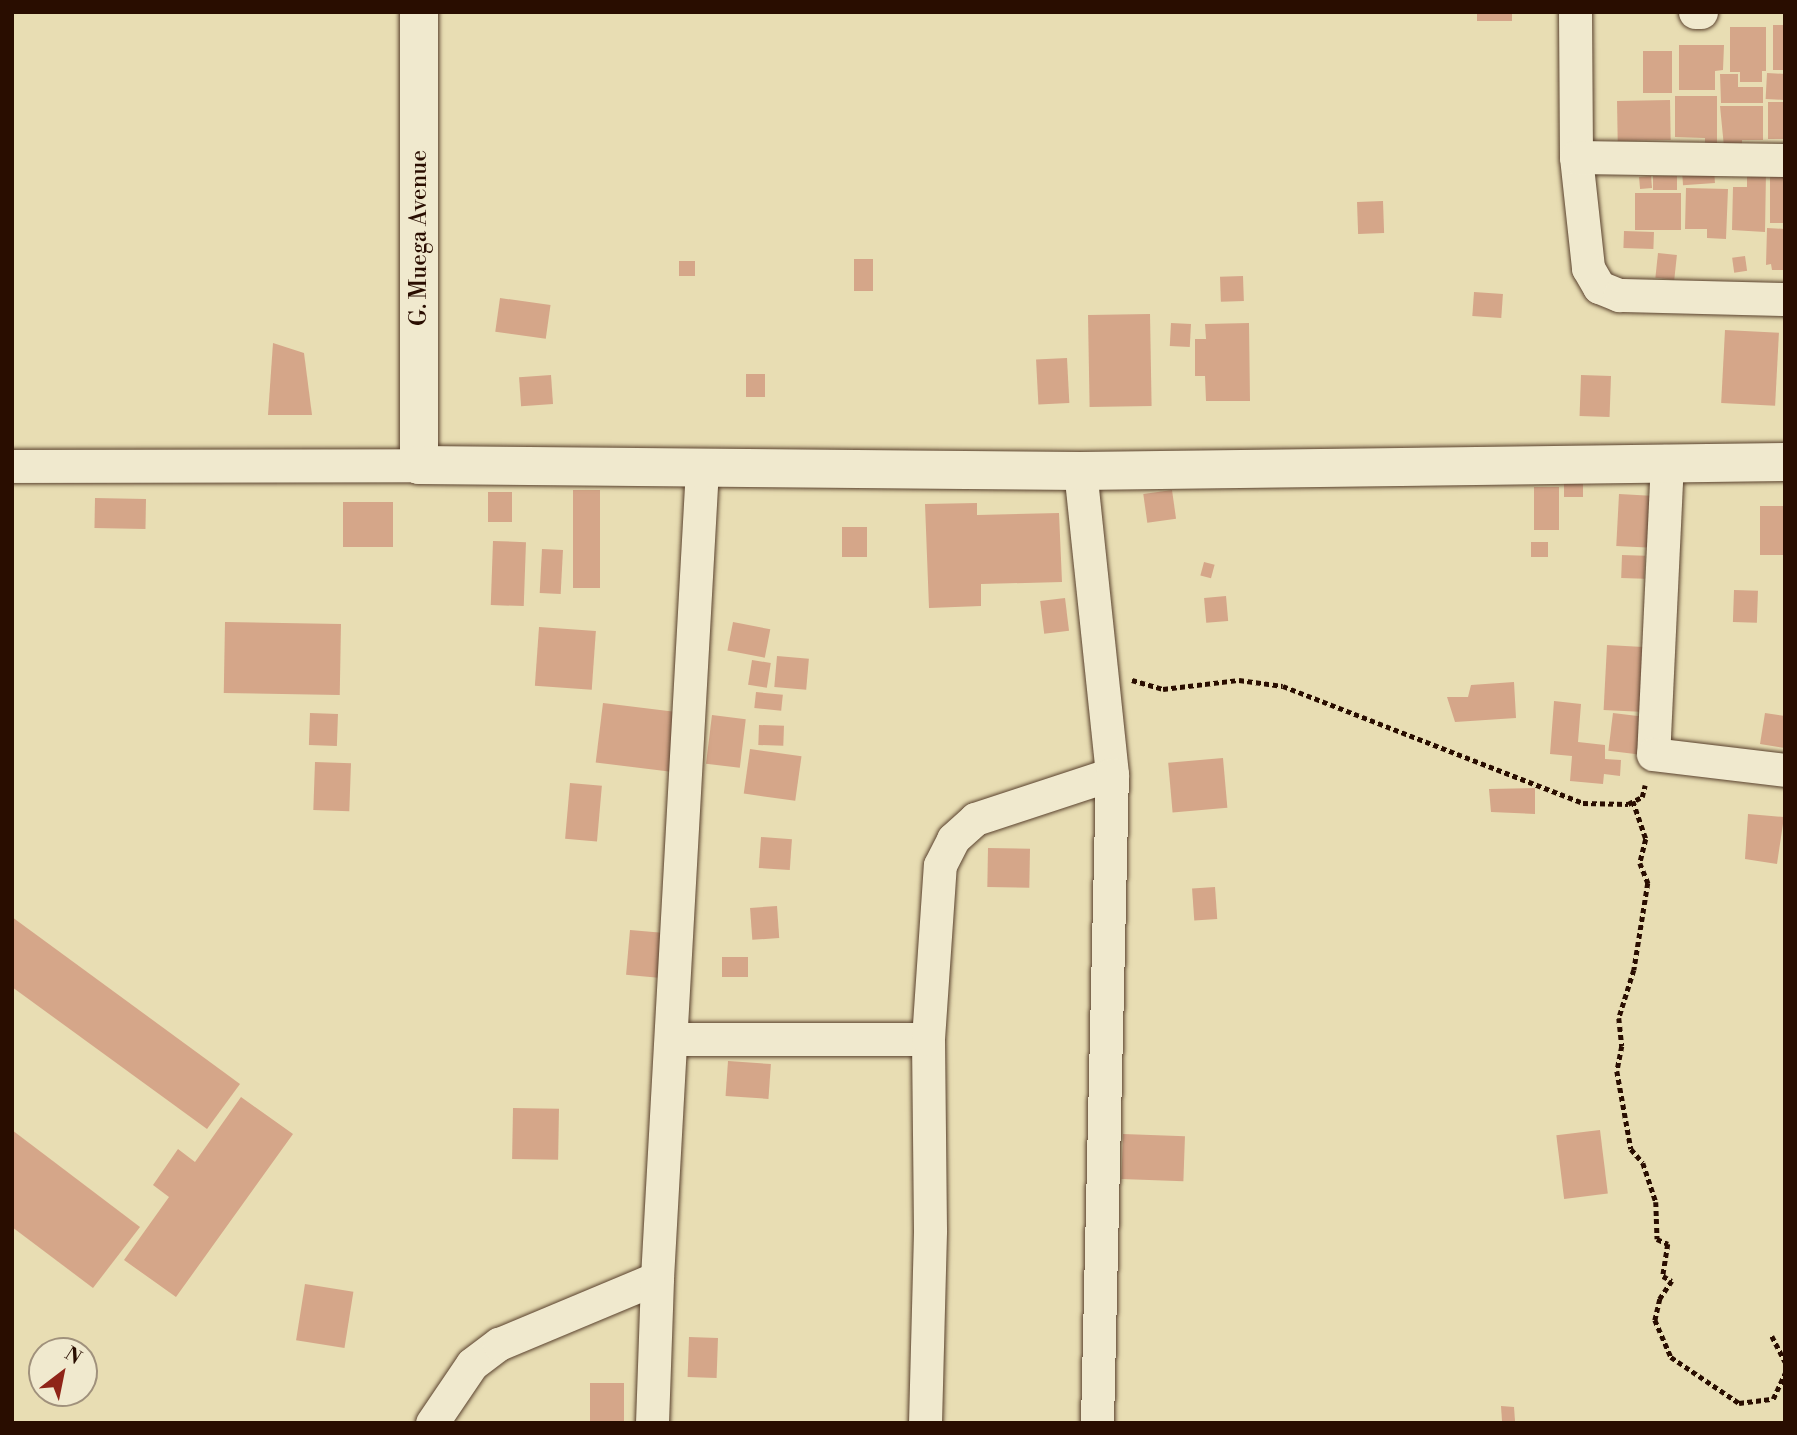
<!DOCTYPE html>
<style>
body{margin:0}
#map{position:relative;width:1797px;height:1435px;overflow:hidden;background:#e8ddb3;font-family:"Libre Bodoni",serif}
div>[style]{position:absolute}
[style*='--x']{left:calc(var(--x)*1px);top:calc(var(--y)*1px);width:calc(var(--w)*1px);rotate:calc(var(--a)*1deg)}
.building>*{inset:0;background:#d5a689;transform-origin:0 0}
.path>*{height:4.5px;margin-top:-2.25px;transform-origin:0;background:repeating-linear-gradient(90deg,#290d00 0 5px,transparent 0 8.5px)}
.roads{filter:drop-shadow(0 0 2px #59412d) drop-shadow(0 0 2px #59412d)}
.street>*{height:33px;margin:-16.5px;padding:0 16.5px;transform-origin:16.5px;border-radius:16.5px;background:#f0e9ce}
.secondary>*{height:38px;margin:-19px;padding:0 19px;transform-origin:19px;border-radius:19px;background:#f0e9ce}
span{translate:-50% -50%;white-space:nowrap;text-align:center;line-height:1.15;-webkit-text-stroke:6px #f0e9ce;paint-order:stroke}
.street-label{font-size:23px;color:#290d00}
.frame{position:absolute;inset:0;border:14px solid #290d00;pointer-events:none}
.north{position:absolute;left:28px;top:1337px;width:70px;height:70px;box-sizing:border-box;background:#f0e9ce;border:2px solid #a0917c;border-radius:50%;rotate:32deg;font-size:19px;font-weight:700;line-height:28px;text-align:center;color:#290d00}
.north::after{content:'';display:block;margin:auto;width:24px;height:32px;background:#8f2418;clip-path:polygon(50% 0,100% 100%,50% 72%,0 100%)}
</style>
<div id="map">
<div class="building">
<i style="left:1477px;top:12px;width:35px;height:9px"></i>
<i style="left:1773px;top:25px;width:12px;height:45px"></i>
<i style="clip-path:polygon(1730px 27px,1766px 27px,1766px 71px,1762px 71px,1762px 82px,1740px 82px,1740px 72px,1730px 72px)"></i>
<i style="clip-path:polygon(1679px 45px,1724px 45px,1723px 70px,1715px 71px,1715px 90px,1679px 90px)"></i>
<i style="left:1643px;top:51px;width:29px;height:42px"></i>
<i style="left:1767px;top:73px;width:18px;height:26px;rotate:3deg"></i>
<i style="clip-path:polygon(1720px 74px,1738px 74px,1738px 87px,1763px 87px,1763px 103px,1721px 103px)"></i>
<i style="clip-path:polygon(1675px 96px,1717px 96px,1717px 150px,1705px 150px,1705px 138px,1675px 137px)"></i>
<i style="left:1670px;top:100px;width:40px;height:53px;rotate:89deg"></i>
<i style="left:1768px;top:102px;width:17px;height:37px"></i>
<i style="clip-path:polygon(1720px 106px,1763px 106px,1763px 140px,1742px 140px,1742px 147px,1724px 147px)"></i>
<i style="left:1714px;top:169px;width:14px;height:32px;rotate:86deg"></i>
<i style="left:1770px;top:169px;width:15px;height:54px"></i>
<i style="clip-path:polygon(1747px 172px,1766px 172px,1765px 232px,1732px 230px,1733px 187px,1747px 187px)"></i>
<i style="left:1651px;top:176px;width:12px;height:12px;rotate:85deg"></i>
<i style="left:1653px;top:176px;width:24px;height:14px"></i>
<i style="clip-path:polygon(1686px 188px,1728px 189px,1726px 239px,1707px 238px,1707px 229px,1685px 229px)"></i>
<i style="left:1635px;top:193px;width:46px;height:37px"></i>
<i style="left:1383px;top:201px;width:32px;height:26px;rotate:88deg"></i>
<i style="clip-path:polygon(1767px 228px,1785px 229px,1785px 270px,1772px 270px,1771px 264px,1766px 265px)"></i>
<i style="left:1624px;top:231px;width:30px;height:17px;rotate:2deg"></i>
<i style="left:1658px;top:253px;width:19px;height:25px;rotate:6deg"></i>
<i style="left:1745px;top:256px;width:15px;height:13px;rotate:82deg"></i>
<i style="left:854px;top:259px;width:19px;height:32px"></i>
<i style="left:679px;top:261px;width:16px;height:15px"></i>
<i style="left:1243px;top:276px;width:25px;height:23px;rotate:88deg"></i>
<i style="left:1474px;top:292px;width:29px;height:24px;rotate:4deg"></i>
<i style="left:500px;top:298px;width:51px;height:34px;rotate:8deg"></i>
<i style="left:1150px;top:314px;width:92px;height:62px;rotate:89deg"></i>
<i style="left:1171px;top:323px;width:20px;height:23px;rotate:3deg"></i>
<i style="clip-path:polygon(1249px 323px,1250px 401px,1206px 401px,1205px 376px,1195px 376px,1195px 339px,1206px 339px,1205px 324px)"></i>
<i style="left:1725px;top:330px;width:54px;height:73px;rotate:3deg"></i>
<i style="clip-path:polygon(273px 343px,304px 353px,312px 415px,268px 415px)"></i>
<i style="left:1067px;top:358px;width:45px;height:31px;rotate:87deg"></i>
<i style="left:746px;top:374px;width:19px;height:23px"></i>
<i style="left:551px;top:375px;width:29px;height:32px;rotate:86deg"></i>
<i style="left:1581px;top:375px;width:30px;height:41px;rotate:2deg"></i>
<i style="left:1564px;top:474px;width:19px;height:23px"></i>
<i style="left:1534px;top:487px;width:25px;height:43px"></i>
<i style="left:573px;top:490px;width:27px;height:98px"></i>
<i style="left:1172px;top:490px;width:29px;height:29px;rotate:82deg"></i>
<i style="left:512px;top:492px;width:30px;height:24px;rotate:90deg"></i>
<i style="left:1619px;top:494px;width:36px;height:52px;rotate:3deg"></i>
<i style="left:95px;top:498px;width:51px;height:30px;rotate:1deg"></i>
<i style="left:343px;top:502px;width:50px;height:45px"></i>
<i style="clip-path:polygon(977px 503px,977px 515px,1059px 513px,1062px 582px,981px 584px,981px 606px,929px 608px,925px 504px)"></i>
<i style="left:1785px;top:506px;width:49px;height:25px;rotate:90deg"></i>
<i style="left:842px;top:527px;width:25px;height:30px"></i>
<i style="left:493px;top:541px;width:33px;height:64px;rotate:2deg"></i>
<i style="left:1531px;top:542px;width:17px;height:15px"></i>
<i style="left:542px;top:549px;width:21px;height:44px;rotate:3deg"></i>
<i style="left:1622px;top:555px;width:23px;height:23px;rotate:2deg"></i>
<i style="left:1204px;top:562px;width:11px;height:14px;rotate:15deg"></i>
<i style="left:1734px;top:590px;width:24px;height:32px;rotate:2deg"></i>
<i style="left:1226px;top:596px;width:25px;height:22px;rotate:85deg"></i>
<i style="left:1065px;top:598px;width:33px;height:25px;rotate:83deg"></i>
<i style="left:225px;top:622px;width:116px;height:71px;rotate:1deg"></i>
<i style="left:733px;top:622px;width:38px;height:29px;rotate:11deg"></i>
<i style="left:539px;top:627px;width:57px;height:59px;rotate:4deg"></i>
<i style="left:1607px;top:645px;width:41px;height:65px;rotate:3deg"></i>
<i style="left:777px;top:656px;width:32px;height:31px;rotate:5deg"></i>
<i style="left:752px;top:660px;width:19px;height:25px;rotate:9deg"></i>
<i style="clip-path:polygon(1514px 682px,1516px 718px,1455px 722px,1447px 697px,1468px 697px,1471px 685px)"></i>
<i style="left:756px;top:692px;width:27px;height:16px;rotate:6deg"></i>
<i style="clip-path:polygon(1554px 701px,1581px 704px,1578px 742px,1605px 745px,1605px 759px,1621px 760px,1620px 776px,1604px 774px,1603px 784px,1570px 781px,1572px 756px,1550px 754px)"></i>
<i style="left:603px;top:703px;width:78px;height:60px;rotate:7deg"></i>
<i style="left:310px;top:713px;width:28px;height:32px;rotate:2deg"></i>
<i style="left:1613px;top:713px;width:31px;height:38px;rotate:7deg"></i>
<i style="clip-path:polygon(1765px 713px,1785px 716px,1785px 748px,1760px 744px)"></i>
<i style="left:712px;top:715px;width:34px;height:49px;rotate:7deg"></i>
<i style="left:759px;top:725px;width:25px;height:20px;rotate:2deg"></i>
<i style="left:750px;top:749px;width:52px;height:45px;rotate:8deg"></i>
<i style="left:1223px;top:758px;width:50px;height:55px;rotate:85deg"></i>
<i style="left:315px;top:762px;width:36px;height:48px;rotate:2deg"></i>
<i style="left:570px;top:783px;width:32px;height:56px;rotate:5deg"></i>
<i style="clip-path:polygon(1535px 788px,1535px 814px,1491px 812px,1489px 789px)"></i>
<i style="clip-path:polygon(1748px 814px,1784px 817px,1777px 864px,1745px 859px)"></i>
<i style="left:761px;top:837px;width:31px;height:31px;rotate:4deg"></i>
<i style="left:988px;top:848px;width:42px;height:39px;rotate:1deg"></i>
<i style="left:1215px;top:887px;width:32px;height:23px;rotate:86deg"></i>
<i style="left:777px;top:906px;width:32px;height:27px;rotate:86deg"></i>
<i style="clip-path:polygon(12px 917px,240px 1084px,207px 1129px,12px 987px)"></i>
<i style="left:630px;top:930px;width:35px;height:45px;rotate:5deg"></i>
<i style="left:722px;top:957px;width:26px;height:20px"></i>
<i style="left:728px;top:1061px;width:43px;height:35px;rotate:4deg"></i>
<i style="clip-path:polygon(241px 1097px,293px 1134px,176px 1297px,124px 1260px,169px 1197px,153px 1185px,178px 1149px,195px 1162px)"></i>
<i style="left:513px;top:1108px;width:46px;height:51px;rotate:1deg"></i>
<i style="clip-path:polygon(12px 1130px,140px 1227px,93px 1288px,12px 1227px)"></i>
<i style="left:1600px;top:1130px;width:64px;height:44px;rotate:83deg"></i>
<i style="left:1123px;top:1134px;width:62px;height:45px;rotate:2deg"></i>
<i style="left:305px;top:1284px;width:49px;height:57px;rotate:9deg"></i>
<i style="left:689px;top:1337px;width:29px;height:40px;rotate:2deg"></i>
<i style="left:590px;top:1383px;width:34px;height:40px"></i>
<i style="clip-path:polygon(1501px 1406px,1514px 1407px,1515px 1421px,1502px 1421px)"></i>
</div>
<div class="path">
<i style="--x:1132;--y:680;--w:32;--a:16"></i>
<i style="--x:1163;--y:689;--w:77;--a:-6.8"></i>
<i style="--x:1239;--y:680;--w:44;--a:7.8"></i>
<i style="--x:1283;--y:686;--w:322;--a:21.3"></i>
<i style="--x:1583;--y:803;--w:45;--a:1.3"></i>
<i style="--x:1628;--y:804;--w:16;--a:-27"></i>
<i style="--x:1642;--y:797;--w:12;--a:-76"></i>
<i style="--x:1633;--y:801;--w:40;--a:71.1"></i>
<i style="--x:1646;--y:839;--w:25;--a:104"></i>
<i style="--x:1640;--y:863;--w:22;--a:68"></i>
<i style="--x:1648;--y:883;--w:88;--a:99.1"></i>
<i style="--x:1634;--y:970;--w:50;--a:107.4"></i>
<i style="--x:1619;--y:1018;--w:28;--a:84"></i>
<i style="--x:1622;--y:1046;--w:25;--a:101"></i>
<i style="--x:1617;--y:1071;--w:79;--a:79.8"></i>
<i style="--x:1631;--y:1149;--w:18;--a:49"></i>
<i style="--x:1643;--y:1163;--w:41;--a:71.6"></i>
<i style="--x:1656;--y:1202;--w:37;--a:88"></i>
<i style="--x:1657;--y:1239;--w:12;--a:24"></i>
<i style="--x:1668;--y:1244;--w:32;--a:99"></i>
<i style="--x:1663;--y:1276;--w:10;--a:29"></i>
<i style="--x:1672;--y:1281;--w:22;--a:124"></i>
<i style="--x:1660;--y:1299;--w:22;--a:103"></i>
<i style="--x:1655;--y:1320;--w:40;--a:66.6"></i>
<i style="--x:1671;--y:1357;--w:82;--a:34.1"></i>
<i style="--x:1739;--y:1403;--w:34;--a:-7"></i>
<i style="--x:1773;--y:1399;--w:29;--a:-65"></i>
<i style="--x:1772;--y:1336;--w:29;--a:63"></i>
</div>
<div class="roads">
<div class="street">
<i style="--x:1575;--y:12;--w:145;--a:89.6"></i>
<i style="--x:1576;--y:157;--w:112;--a:83.8"></i>
<i style="--x:1588;--y:268;--w:22;--a:60"></i>
<i style="--x:1599;--y:287;--w:22;--a:22"></i>
<i style="--x:1619;--y:295;--w:166;--a:1.4"></i>
<i style="--x:1695;--y:12;--w:6;--a:0"></i>
<i style="--x:1576;--y:157;--w:209;--a:0.8"></i>
<i style="--x:1667;--y:461;--w:293;--a:92.7"></i>
<i style="--x:1653;--y:754;--w:133;--a:6.9"></i>
<i style="--x:12;--y:466;--w:407;--a:-0.1"></i>
<i style="--x:673;--y:1039;--w:255;--a:0"></i>
<i style="--x:432;--y:1423;--w:71;--a:-55.9"></i>
<i style="--x:472;--y:1364;--w:34;--a:-37"></i>
<i style="--x:499;--y:1344;--w:171;--a:-22.7"></i>
<i style="--x:657;--y:1278;--w:812;--a:-86.82"></i>
<i style="--x:652;--y:1423;--w:145;--a:-88"></i>
<i style="--x:925;--y:1423;--w:193;--a:-88.5"></i>
<i style="--x:930;--y:1230;--w:191;--a:-90.6"></i>
<i style="--x:928;--y:1039;--w:174;--a:-86.1"></i>
<i style="--x:940;--y:865;--w:29;--a:-63"></i>
<i style="--x:953;--y:839;--w:30;--a:-42"></i>
<i style="--x:975;--y:819;--w:144;--a:-18.2"></i>
<i style="--x:1112;--y:774;--w:305;--a:-96"></i>
<i style="--x:1097;--y:1423;--w:649;--a:-88.68"></i>
</div>
<div class="secondary">
<i style="--x:419;--y:12;--w:453;--a:90"></i>
<i style="--x:419;--y:465;--w:661;--a:0.52"></i>
<i style="--x:1080;--y:471;--w:705;--a:-0.73"></i>
</div>
</div>
<div class="street-label">
<span style="left:419px;top:238px;rotate:-90deg">G. Muega Avenue</span>
</div>
<div class="frame"></div>
<div class="north">N</div>
</div>
